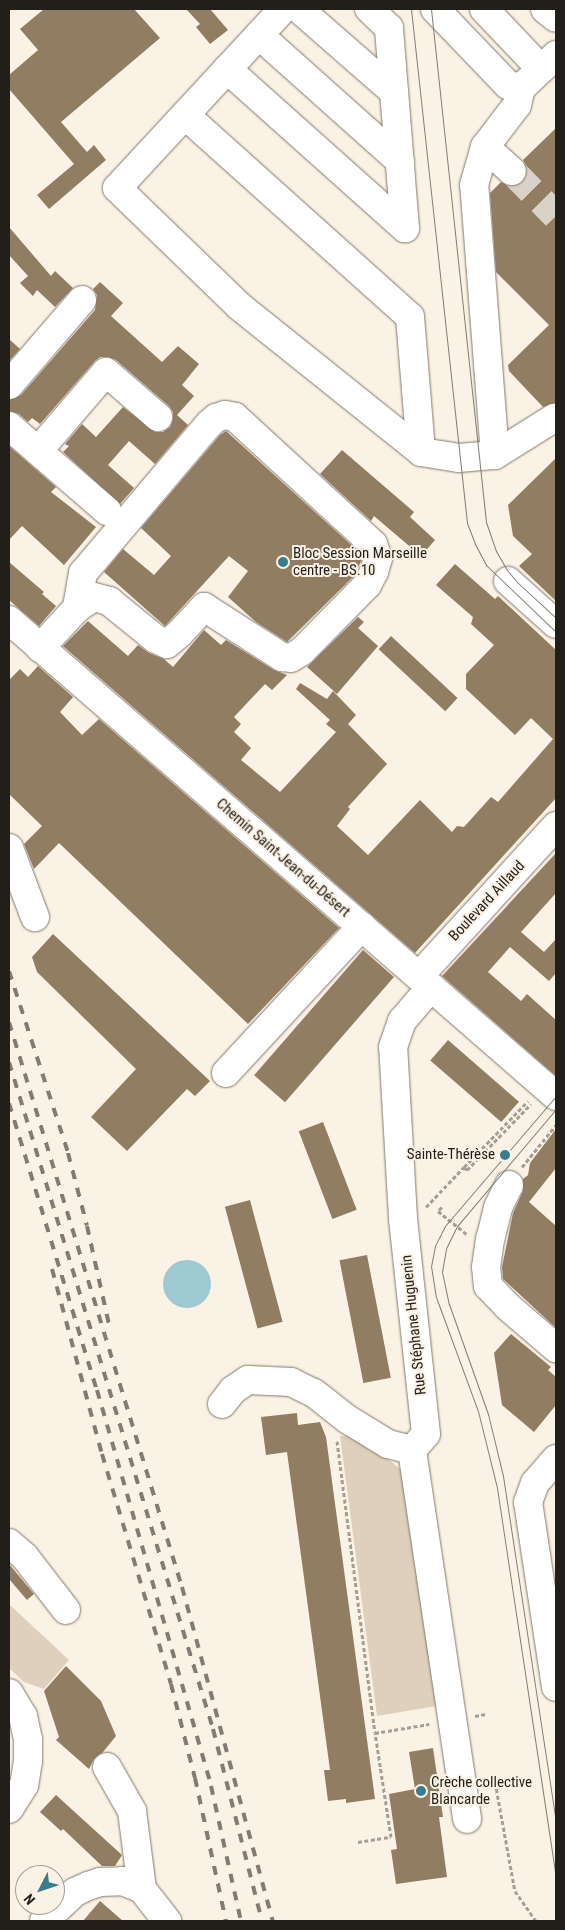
<!DOCTYPE html>
<meta charset="utf-8">
<style>
body{margin:0}
#map{position:relative;width:565px;height:1930px;overflow:hidden;background:#fbf2e6;font-family:"Roboto Condensed",sans-serif}
div>[style]{position:absolute}
[style*='--x']{left:calc(var(--x)*1px);top:calc(var(--y)*1px);width:calc(var(--w)*1px);rotate:calc(var(--a)*1deg)}
.green>*{inset:0;background:#ded0bd}
.water>*{inset:0;background:#9fc9d1}
.round{border-radius:50%}
.building>*{inset:0;background:#917d62;transform-origin:0 0}
.minor-tunnel>*{height:28px;margin-top:-14px;transform-origin:0;background:repeating-linear-gradient(90deg,#dad2c7 0 28px,transparent 0 42px)}
.path>*{height:3px;margin-top:-1.5px;transform-origin:0;background:repeating-linear-gradient(90deg,#a59e95 0 4px,transparent 0 6.5px)}
.roads{filter:drop-shadow(0 0 1px #81796e) drop-shadow(0 0 1px #81796e)}
.minor>*{height:28px;margin:-14px;padding:0 14px;transform-origin:14px;border-radius:14px;background:#fff}
.major>*{height:28px;margin:-14px;padding:0 14px;transform-origin:14px;border-radius:14px;background:#fff}
.tram>*{height:1px;margin:-0.5px;padding:0 0.5px;transform-origin:0.5px;border-radius:0.5px;background:#817b74}
.rail>*{height:4px;margin-top:-2px;transform-origin:0;background:repeating-linear-gradient(90deg,#817b74 0 9px,transparent 0 18px)}
.dots>*{width:14px;height:14px;translate:-50% -50%;box-sizing:border-box;border:2px solid #fbf2e6;border-radius:50%}
span{translate:-50% -50%;white-space:nowrap;text-align:center;line-height:1.15;-webkit-text-stroke:4px #fbf2e6;paint-order:stroke}
.poi-label{font-size:15px;color:#221e1a}
.left{translate:0 -50%;text-align:left}
.right{translate:-100% -50%;text-align:right}
.street-label{font-size:15px;color:#221e1a}
.frame{position:absolute;inset:0;border:10px solid #221e1a;pointer-events:none}
.north{position:absolute;left:15px;top:1865px;width:50px;height:50px;box-sizing:border-box;background:#fbf2e6;border:1px solid #a49d94;border-radius:50%;rotate:229deg;font-size:14px;font-weight:700;line-height:20px;text-align:center;color:#221e1a}
.north::after{content:'';display:block;margin:auto;width:18px;height:22px;background:#377d8a;clip-path:polygon(50% 0,100% 100%,50% 72%,0 100%)}
</style>
<div id="map">
<div class="green">
<i style="clip-path:polygon(351px 1435px,379px 1452px,404px 1472px,443px 1705px,377px 1716px,340px 1436px)"></i>
<i style="clip-path:polygon(9px 1604px,69px 1660px,44px 1689px,24px 1682px,9px 1668px)"></i>
</div>
<div class="water">
<i class="round" style="left:163px;top:1260px;width:48px;height:48px"></i>
</div>
<div class="building">
<i style="clip-path:polygon(44px 9px,134px 9px,160px 38px,61px 122px,87px 152px,94px 145px,106px 160px,49px 209px,37px 195px,74px 164px,9px 89px,9px 75px,38px 50px,20px 29px)"></i>
<i style="clip-path:polygon(186px 9px,210px 9px,228px 30px,210px 44px,196px 27px,200px 24px)"></i>
<i style="clip-path:polygon(556px 128px,556px 403px,543px 407px,509px 371px,508px 365px,549px 325px,496px 272px,490px 193px,501px 182px,509px 186px,516px 186px,523px 182px,527px 174px,527px 167px,523px 160px)"></i>
<i style="clip-path:polygon(9px 227px,51px 276px,55px 271px,73px 288px,55px 307px,37px 290px,33px 296px,20px 283px,28px 276px,9px 255px)"></i>
<i style="clip-path:polygon(100px 282px,123px 303px,111px 316px,162px 362px,178px 346px,199px 364px,182px 385px,194px 396px,177px 415px,188px 425px,155px 464px,129px 441px,108px 465px,134px 488px,120px 504px,63px 452px,69px 446px,65px 444px,82px 424px,96px 437px,123px 407px,155px 432px,163px 432px,170px 427px,173px 419px,173px 412px,169px 406px,116px 360px,108px 357px,100px 357px,95px 361px,40px 424px,32px 418px,28px 422px,19px 414px,9px 411px,9px 400px,21px 395px,95px 310px,97px 295px,93px 289px)"></i>
<i style="clip-path:polygon(9px 339px,20px 349px,9px 361px)"></i>
<i style="clip-path:polygon(226px 431px,360px 553px,362px 559px,354px 576px,287px 642px,256px 622px,228px 597px,248px 571px,229px 556px,165px 626px,104px 572px,123px 549px,154px 575px,171px 556px,141px 528px,220px 435px)"></i>
<i style="clip-path:polygon(9px 446px,56px 487px,51px 492px,96px 527px,64px 565px,22px 526px,9px 540px)"></i>
<i style="clip-path:polygon(342px 450px,414px 512px,410px 517px,435px 540px,421px 556px,374px 516px,371px 521px,320px 474px)"></i>
<i style="clip-path:polygon(556px 458px,556px 601px,519px 566px,532px 554px,513px 536px,508px 505px)"></i>
<i style="clip-path:polygon(9px 562px,44px 592px,42px 594px,56px 606px,39px 626px,9px 600px)"></i>
<i style="clip-path:polygon(455px 564px,495px 599px,498px 596px,556px 650px,556px 798px,415px 953px,63px 646px,88px 621px,128px 656px,138px 645px,149px 653px,164px 659px,173px 667px,204px 630px,221px 645px,226px 640px,274px 670px,287px 675px,272px 690px,265px 684px,234px 717px,241px 724px,234px 732px,251px 748px,241px 760px,280px 792px,336px 732px,326px 724px,330px 720px,296px 689px,300px 683px,327px 699px,333px 691px,356px 715px,348px 724px,387px 764px,348px 807px,350px 809px,337px 826px,368px 855px,420px 800px,452px 832px,457px 826px,464px 827px,491px 797px,498px 802px,553px 739px,531px 718px,515px 735px,466px 689px,466px 674px,494px 645px,471px 624px,473px 617px,436px 585px)"></i>
<i style="clip-path:polygon(358px 617px,364px 622px,358px 628px,378px 646px,337px 694px,307px 667px)"></i>
<i style="left:391px;top:636px;width:91px;height:18px;rotate:43deg"></i>
<i style="clip-path:polygon(38px 666px,73px 697px,60px 712px,82px 735px,99px 719px,339px 928px,248px 1024px,59px 843px,34px 869px,24px 844px,42px 826px,9px 794px,9px 680px,20px 669px,28px 677px)"></i>
<i style="clip-path:polygon(556px 853px,556px 893px,521px 932px,544px 952px,556px 939px,556px 973px,549px 981px,510px 947px,488px 972px,521px 1001px,527px 994px,556px 1020px,556px 1076px,442px 976px)"></i>
<i style="clip-path:polygon(53px 934px,210px 1081px,195px 1096px,187px 1089px,127px 1151px,91px 1117px,136px 1069px,37px 972px,32px 957px)"></i>
<i style="left:363px;top:950px;width:41px;height:166px;rotate:41deg"></i>
<i style="left:448px;top:1040px;width:94px;height:27px;rotate:41deg"></i>
<i style="left:323px;top:1122px;width:94px;height:26px;rotate:69deg"></i>
<i style="clip-path:polygon(556px 1129px,556px 1168px,529px 1202px,556px 1226px,556px 1328px,503px 1279px,502px 1267px,513px 1213px,523px 1191px,523px 1179px,528px 1175px,530px 1163px)"></i>
<i style="left:250px;top:1200px;width:126px;height:26px;rotate:75deg"></i>
<i style="left:367px;top:1255px;width:125px;height:28px;rotate:79deg"></i>
<i style="clip-path:polygon(511px 1334px,551px 1367px,548px 1370px,556px 1377px,556px 1405px,534px 1432px,502px 1405px,494px 1353px)"></i>
<i style="clip-path:polygon(297px 1413px,298px 1425px,320px 1422px,326px 1437px,375px 1799px,346px 1803px,346px 1799px,328px 1801px,324px 1770px,330px 1770px,287px 1452px,266px 1455px,261px 1417px)"></i>
<i style="clip-path:polygon(9px 1564px,34px 1594px,27px 1600px,9px 1579px)"></i>
<i style="clip-path:polygon(66px 1666px,101px 1701px,116px 1736px,103px 1752px,94px 1759px,89px 1769px,56px 1740px,59px 1737px,44px 1691px)"></i>
<i style="clip-path:polygon(433px 1748px,443px 1817px,439px 1817px,447px 1877px,396px 1884px,391px 1850px,397px 1849px,389px 1794px,415px 1789px,409px 1752px)"></i>
<i style="clip-path:polygon(56px 1795px,122px 1855px,115px 1866px,102px 1866px,63px 1829px,61px 1831px,40px 1812px)"></i>
<i style="clip-path:polygon(100px 1901px,123px 1921px,83px 1921px)"></i>
</div>
<div class="minor-tunnel">
<i style="--x:512;--y:171;--w:63;--a:45.6"></i>
</div>
<div class="path">
<i style="--x:464;--y:1167;--w:92;--a:-45.9"></i>
<i style="--x:522;--y:1167;--w:54;--a:-51"></i>
<i style="--x:426;--y:1207;--w:55;--a:-46.5"></i>
<i style="--x:464;--y:1167;--w:4;--a:45"></i>
<i style="--x:467;--y:1170;--w:92;--a:-45.9"></i>
<i style="--x:442;--y:1207;--w:6;--a:135"></i>
<i style="--x:438;--y:1211;--w:38;--a:39"></i>
<i style="--x:337;--y:1441;--w:294;--a:82.6"></i>
<i style="--x:475;--y:1716;--w:11;--a:-10"></i>
<i style="--x:494;--y:1776;--w:117;--a:79.7"></i>
<i style="--x:515;--y:1891;--w:37;--a:55"></i>
<i style="--x:358;--y:1842;--w:33;--a:-9"></i>
<i style="--x:391;--y:1837;--w:105;--a:-98.7"></i>
<i style="--x:375;--y:1733;--w:55;--a:-9.5"></i>
</div>
<div class="roads">
<div class="minor">
<i style="--x:283;--y:9;--w:244;--a:132.8"></i>
<i style="--x:117;--y:188;--w:170;--a:44"></i>
<i style="--x:239;--y:306;--w:233;--a:38.7"></i>
<i style="--x:421;--y:452;--w:38;--a:9"></i>
<i style="--x:459;--y:458;--w:36;--a:-5"></i>
<i style="--x:495;--y:455;--w:271;--a:-94.4"></i>
<i style="--x:474;--y:185;--w:40;--a:-74"></i>
<i style="--x:485;--y:147;--w:53;--a:-52.7"></i>
<i style="--x:517;--y:105;--w:17;--a:-77"></i>
<i style="--x:299;--y:9;--w:126;--a:41.1"></i>
<i style="--x:435;--y:9;--w:105;--a:46.2"></i>
<i style="--x:508;--y:85;--w:13;--a:13"></i>
<i style="--x:521;--y:88;--w:48;--a:-43.3"></i>
<i style="--x:484;--y:9;--w:83;--a:46.5"></i>
<i style="--x:259;--y:35;--w:189;--a:41.8"></i>
<i style="--x:227;--y:69;--w:239;--a:41.8"></i>
<i style="--x:405;--y:228;--w:201;--a:-94.6"></i>
<i style="--x:389;--y:28;--w:28;--a:-136"></i>
<i style="--x:185;--y:115;--w:302;--a:41.9"></i>
<i style="--x:410;--y:317;--w:135;--a:85.3"></i>
<i style="--x:485;--y:147;--w:36;--a:42"></i>
<i style="--x:9;--y:385;--w:112;--a:-49.3"></i>
<i style="--x:9;--y:426;--w:130;--a:40.9"></i>
<i style="--x:38;--y:451;--w:104;--a:-49.3"></i>
<i style="--x:106;--y:372;--w:69;--a:40.9"></i>
<i style="--x:495;--y:455;--w:70;--a:-32.1"></i>
<i style="--x:508;--y:581;--w:64;--a:41.9"></i>
<i style="--x:9;--y:620;--w:725;--a:41.03"></i>
<i style="--x:40;--y:648;--w:54;--a:-47.2"></i>
<i style="--x:77;--y:608;--w:20;--a:-33"></i>
<i style="--x:94;--y:597;--w:16;--a:15"></i>
<i style="--x:109;--y:601;--w:60;--a:39"></i>
<i style="--x:156;--y:639;--w:12;--a:24"></i>
<i style="--x:167;--y:644;--w:16;--a:-40"></i>
<i style="--x:179;--y:634;--w:37;--a:-47"></i>
<i style="--x:204;--y:607;--w:93;--a:32.7"></i>
<i style="--x:282;--y:657;--w:9;--a:6"></i>
<i style="--x:291;--y:658;--w:13;--a:-32"></i>
<i style="--x:302;--y:651;--w:93;--a:-45.4"></i>
<i style="--x:367;--y:585;--w:15;--a:-62"></i>
<i style="--x:374;--y:572;--w:15;--a:-74"></i>
<i style="--x:378;--y:558;--w:15;--a:-110"></i>
<i style="--x:373;--y:544;--w:188;--a:-137.4"></i>
<i style="--x:235;--y:417;--w:10;--a:-169"></i>
<i style="--x:225;--y:415;--w:9;--a:162"></i>
<i style="--x:216;--y:418;--w:9;--a:139"></i>
<i style="--x:209;--y:424;--w:195;--a:130.2"></i>
<i style="--x:83;--y:573;--w:36;--a:100"></i>
<i style="--x:9;--y:848;--w:74;--a:69.4"></i>
<i style="--x:419;--y:976;--w:203;--a:-47.6"></i>
<i style="--x:226;--y:1073;--w:200;--a:-47.2"></i>
<i style="--x:509;--y:1185;--w:25;--a:116"></i>
<i style="--x:498;--y:1208;--w:32;--a:104"></i>
<i style="--x:490;--y:1239;--w:28;--a:98"></i>
<i style="--x:486;--y:1267;--w:19;--a:84"></i>
<i style="--x:488;--y:1286;--w:28;--a:46"></i>
<i style="--x:507;--y:1306;--w:65;--a:40.6"></i>
<i style="--x:222;--y:1404;--w:18;--a:-52"></i>
<i style="--x:233;--y:1390;--w:18;--a:-34"></i>
<i style="--x:248;--y:1380;--w:43;--a:2.7"></i>
<i style="--x:291;--y:1382;--w:25;--a:26"></i>
<i style="--x:314;--y:1393;--w:42;--a:38.2"></i>
<i style="--x:347;--y:1419;--w:48;--a:31.4"></i>
<i style="--x:388;--y:1444;--w:25;--a:14"></i>
<i style="--x:412;--y:1450;--w:21;--a:-49"></i>
<i style="--x:426;--y:1434;--w:217;--a:-96.1"></i>
<i style="--x:403;--y:1218;--w:171;--a:-93.3"></i>
<i style="--x:393;--y:1047;--w:28;--a:-71"></i>
<i style="--x:402;--y:1021;--w:45;--a:-49.5"></i>
<i style="--x:412;--y:1450;--w:373;--a:81.5"></i>
<i style="--x:556;--y:1459;--w:32;--a:131"></i>
<i style="--x:535;--y:1483;--w:20;--a:110"></i>
<i style="--x:528;--y:1502;--w:187;--a:81.4"></i>
<i style="--x:9;--y:1543;--w:21;--a:41"></i>
<i style="--x:25;--y:1557;--w:67;--a:52.3"></i>
<i style="--x:9;--y:1693;--w:27;--a:59"></i>
<i style="--x:23;--y:1716;--w:25;--a:78"></i>
<i style="--x:28;--y:1740;--w:21;--a:90"></i>
<i style="--x:28;--y:1761;--w:24;--a:99"></i>
<i style="--x:24;--y:1785;--w:28;--a:122"></i>
<i style="--x:107;--y:1767;--w:51;--a:60.4"></i>
<i style="--x:132;--y:1811;--w:79;--a:82.7"></i>
<i style="--x:142;--y:1889;--w:41;--a:52"></i>
<i style="--x:44;--y:1921;--w:42;--a:-43.1"></i>
<i style="--x:75;--y:1892;--w:14;--a:-25"></i>
<i style="--x:88;--y:1886;--w:13;--a:-18"></i>
<i style="--x:100;--y:1882;--w:23;--a:-2"></i>
<i style="--x:123;--y:1881;--w:21;--a:23"></i>
</div>
<div class="major">
<i style="--x:545;--y:9;--w:14;--a:39"></i>
</div>
</div>
<div class="tram">
<i style="--x:411;--y:9;--w:517;--a:83.78"></i>
<i style="--x:467;--y:523;--w:22;--a:69"></i>
<i style="--x:475;--y:544;--w:24;--a:62"></i>
<i style="--x:486;--y:565;--w:97;--a:43.7"></i>
<i style="--x:431;--y:9;--w:516;--a:83.88"></i>
<i style="--x:486;--y:522;--w:31;--a:71"></i>
<i style="--x:496;--y:551;--w:22;--a:60"></i>
<i style="--x:507;--y:570;--w:17;--a:50"></i>
<i style="--x:518;--y:583;--w:52;--a:42.6"></i>
<i style="--x:556;--y:1096;--w:171;--a:130.5"></i>
<i style="--x:445;--y:1226;--w:22;--a:117"></i>
<i style="--x:435;--y:1246;--w:20;--a:101"></i>
<i style="--x:431;--y:1266;--w:31;--a:81"></i>
<i style="--x:436;--y:1297;--w:121;--a:69.8"></i>
<i style="--x:478;--y:1411;--w:79;--a:76.1"></i>
<i style="--x:497;--y:1488;--w:392;--a:81.4"></i>
<i style="--x:556;--y:1109;--w:153;--a:130.2"></i>
<i style="--x:457;--y:1226;--w:25;--a:116"></i>
<i style="--x:446;--y:1249;--w:23;--a:100"></i>
<i style="--x:442;--y:1272;--w:33;--a:78"></i>
<i style="--x:449;--y:1304;--w:117;--a:70.5"></i>
<i style="--x:488;--y:1414;--w:64;--a:76.4"></i>
<i style="--x:503;--y:1476;--w:351;--a:81.3"></i>
</div>
<div class="rail">
<i style="--x:9;--y:971;--w:191;--a:72"></i>
<i style="--x:68;--y:1153;--w:75;--a:75.4"></i>
<i style="--x:87;--y:1226;--w:106;--a:77.4"></i>
<i style="--x:9;--y:1022;--w:591;--a:72.98"></i>
<i style="--x:182;--y:1587;--w:346;--a:74.8"></i>
<i style="--x:9;--y:1062;--w:697;--a:72.99"></i>
<i style="--x:213;--y:1729;--w:198;--a:75.7"></i>
<i style="--x:9;--y:1103;--w:300;--a:73"></i>
<i style="--x:97;--y:1390;--w:412;--a:73.9"></i>
<i style="--x:211;--y:1786;--w:138;--a:77.5"></i>
<i style="--x:52;--y:1269;--w:192;--a:74.9"></i>
<i style="--x:102;--y:1454;--w:240;--a:73.3"></i>
<i style="--x:171;--y:1684;--w:97;--a:75.7"></i>
<i style="--x:195;--y:1778;--w:146;--a:77.8"></i>
</div>
<div class="dots">
<i style="left:283px;top:562px;background:#377d8a"></i>
<i style="left:505px;top:1155px;background:#377d8a"></i>
<i style="left:421px;top:1791px;background:#377d8a"></i>
</div>
<div class="poi-label">
<span class="left" style="left:293px;top:562px">Bloc Session Marseille<br>centre - BS.10</span>
<span class="right" style="left:495px;top:1155px">Sainte-Thérèse</span>
<span class="left" style="left:431px;top:1791px">Crèche collective<br>Blancarde</span>
</div>
<div class="street-label">
<span style="left:283px;top:858px;rotate:41deg">Chemin Saint-Jean-du-Désert</span>
<span style="left:487px;top:901px;rotate:-47deg">Boulevard Aillaud</span>
<span style="left:414px;top:1325px;rotate:-96deg">Rue Stéphane Huguenin</span>
</div>
<div class="frame"></div>
<div class="north">N</div>
</div>
